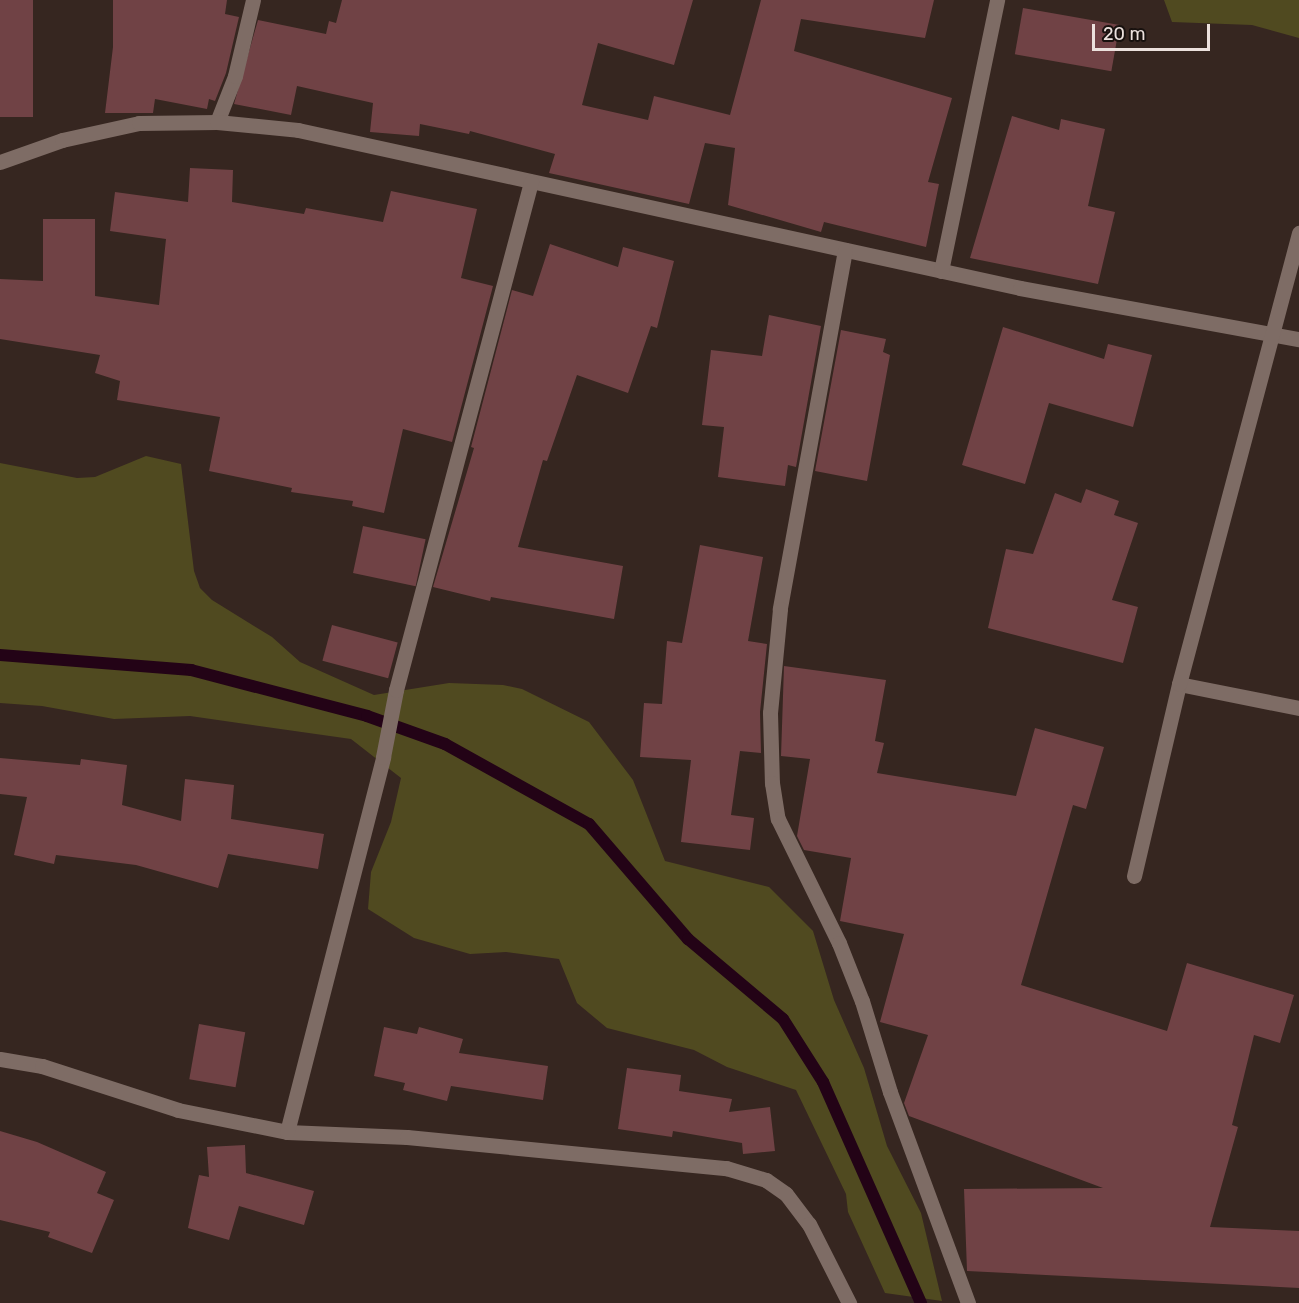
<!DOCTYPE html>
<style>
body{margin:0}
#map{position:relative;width:1299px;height:1303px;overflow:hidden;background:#362620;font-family:Rubik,sans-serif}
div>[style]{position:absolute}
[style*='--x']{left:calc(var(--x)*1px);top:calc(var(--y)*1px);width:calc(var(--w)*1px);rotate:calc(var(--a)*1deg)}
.green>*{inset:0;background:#504a20}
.stream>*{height:12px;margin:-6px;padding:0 6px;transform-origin:6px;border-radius:6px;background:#230316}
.building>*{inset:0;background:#704245;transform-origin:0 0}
.minor>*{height:15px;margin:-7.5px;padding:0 7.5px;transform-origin:7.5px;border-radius:7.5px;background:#7e6c65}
span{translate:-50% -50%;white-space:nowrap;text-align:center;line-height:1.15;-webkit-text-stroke:4.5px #18110e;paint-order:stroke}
.scale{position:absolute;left:1092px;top:24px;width:118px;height:27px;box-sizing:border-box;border:3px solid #ece1dd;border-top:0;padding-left:8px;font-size:18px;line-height:21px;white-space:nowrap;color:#ece1dd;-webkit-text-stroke:4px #18110e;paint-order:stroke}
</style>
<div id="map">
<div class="green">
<i style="clip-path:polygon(1164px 0,1299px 0,1299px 38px,1252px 25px,1172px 22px)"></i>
<i style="clip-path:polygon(146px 456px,181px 464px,194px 571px,200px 588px,212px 600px,272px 637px,300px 662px,374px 695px,449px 683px,503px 685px,522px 689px,589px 722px,633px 780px,665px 861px,769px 887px,813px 931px,834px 1000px,864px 1068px,887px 1146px,921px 1213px,942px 1301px,885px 1293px,848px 1212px,846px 1194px,796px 1090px,727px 1067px,694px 1050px,607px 1028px,577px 1003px,559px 959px,506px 952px,470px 954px,414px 938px,368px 909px,371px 872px,391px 822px,401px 778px,351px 739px,190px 716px,114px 719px,42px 706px,0 703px,0 463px,77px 478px,95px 477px)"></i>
</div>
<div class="stream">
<i style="--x:0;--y:655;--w:192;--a:4.5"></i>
<i style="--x:191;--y:670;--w:182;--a:14.6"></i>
<i style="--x:367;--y:716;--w:83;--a:19.7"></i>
<i style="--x:445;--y:744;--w:165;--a:29.1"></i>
<i style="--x:589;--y:824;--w:152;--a:49.3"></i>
<i style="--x:688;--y:939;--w:124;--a:40.1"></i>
<i style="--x:783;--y:1019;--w:75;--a:57.6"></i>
<i style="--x:823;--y:1082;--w:242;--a:66.1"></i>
</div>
<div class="building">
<i style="left:0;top:0;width:33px;height:117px"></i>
<i style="clip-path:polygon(113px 0,227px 0,225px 14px,239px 17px,226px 73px,215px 101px,209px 99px,207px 109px,155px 99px,153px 113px,105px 113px,113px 47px)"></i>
<i style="clip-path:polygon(342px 0,693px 0,674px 65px,598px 43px,582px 105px,648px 120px,654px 96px,730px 115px,761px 0,934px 0,925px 38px,801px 19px,794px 51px,952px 98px,928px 182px,939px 184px,926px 247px,824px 222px,821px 232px,728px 205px,735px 148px,705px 143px,689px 204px,549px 173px,555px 154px,470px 131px,469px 134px,420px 124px,419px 136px,370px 132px,373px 103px,297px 86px,291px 115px,234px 104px,258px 20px,326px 34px,329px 21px,336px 23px)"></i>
<i style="left:1023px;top:8px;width:98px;height:47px;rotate:10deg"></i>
<i style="clip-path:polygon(1012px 116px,1059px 130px,1061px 119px,1105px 129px,1088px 206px,1115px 212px,1098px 284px,970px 258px)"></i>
<i style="clip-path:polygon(190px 168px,233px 170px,232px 202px,304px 214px,306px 208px,383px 222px,391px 191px,477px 209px,461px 278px,493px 286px,452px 442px,403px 429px,384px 513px,352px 506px,353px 501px,291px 492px,292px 488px,209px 471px,220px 417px,117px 400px,120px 381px,95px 373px,100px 355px,0 339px,0 279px,43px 281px,43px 219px,95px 219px,95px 296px,159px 305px,166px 239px,110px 231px,115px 192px,188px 202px)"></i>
<i style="clip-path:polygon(550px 244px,618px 267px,623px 247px,674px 261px,657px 328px,651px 326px,628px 393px,577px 375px,547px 461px,543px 460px,518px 547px,623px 566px,614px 619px,491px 597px,490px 601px,433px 587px,474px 448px,471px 447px,512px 290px,533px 296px)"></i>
<i style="clip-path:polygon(769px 315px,821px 326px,796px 467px,788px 465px,785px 486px,718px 477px,724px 427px,702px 425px,711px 350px,762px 356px)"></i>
<i style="clip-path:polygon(1003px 327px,1104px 359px,1108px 344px,1152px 355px,1133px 427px,1049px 403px,1025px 484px,962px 465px)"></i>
<i style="clip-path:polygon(841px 330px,886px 339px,883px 352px,890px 355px,867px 481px,815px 471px)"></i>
<i style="clip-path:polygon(1086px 489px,1119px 501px,1114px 515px,1138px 523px,1112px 600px,1138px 607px,1123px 663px,988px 628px,1006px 549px,1033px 554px,1055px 493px,1081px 503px)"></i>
<i style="left:363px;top:526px;width:64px;height:48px;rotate:12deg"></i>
<i style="clip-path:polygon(700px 545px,763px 557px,748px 641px,767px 644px,760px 712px,761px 753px,740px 751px,731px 815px,754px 818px,750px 850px,681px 842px,691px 760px,640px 757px,644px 703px,662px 704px,667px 641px,682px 643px)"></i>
<i style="left:332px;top:625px;width:68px;height:37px;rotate:15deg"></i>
<i style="clip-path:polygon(784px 666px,886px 680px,875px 741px,884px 743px,877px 773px,1016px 796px,1035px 728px,1104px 747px,1086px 809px,1073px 805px,1021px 985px,1167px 1031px,1187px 963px,1294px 995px,1280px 1043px,1254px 1035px,1232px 1125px,1238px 1127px,1210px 1227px,1299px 1231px,1299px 1288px,967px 1271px,964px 1189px,1103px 1188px,909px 1116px,904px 1103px,928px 1035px,880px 1022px,904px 934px,840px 921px,851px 858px,804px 850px,797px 836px,810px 759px,781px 756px)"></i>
<i style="clip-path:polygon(0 758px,80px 765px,81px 759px,127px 765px,122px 805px,181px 821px,185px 779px,234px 785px,231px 819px,324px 834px,318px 869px,228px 854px,218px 888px,136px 865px,56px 855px,54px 864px,14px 855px,27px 797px,0 794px)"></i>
<i style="left:199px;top:1024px;width:47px;height:56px;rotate:10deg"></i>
<i style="clip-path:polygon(384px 1027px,417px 1034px,419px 1027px,463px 1039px,459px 1053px,548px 1066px,543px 1100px,451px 1086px,447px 1101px,403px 1090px,405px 1083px,374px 1076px)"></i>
<i style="clip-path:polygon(627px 1068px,681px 1075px,679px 1091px,732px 1099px,729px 1112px,770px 1107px,775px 1151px,743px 1154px,742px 1143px,673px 1131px,672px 1137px,618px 1129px)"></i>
<i style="clip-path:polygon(0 1131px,37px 1142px,106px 1172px,97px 1193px,114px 1200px,92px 1253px,48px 1237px,50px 1232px,0 1220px)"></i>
<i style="clip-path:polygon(245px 1145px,246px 1173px,314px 1191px,304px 1225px,239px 1206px,229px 1240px,188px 1228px,199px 1175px,209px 1177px,207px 1147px)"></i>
</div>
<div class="minor">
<i style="--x:217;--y:122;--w:49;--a:-68.6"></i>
<i style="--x:235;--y:76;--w:78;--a:-76.7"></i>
<i style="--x:0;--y:162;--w:66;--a:-19.5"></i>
<i style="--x:62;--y:140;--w:79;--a:-12.4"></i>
<i style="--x:139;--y:123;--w:78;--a:-0.7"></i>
<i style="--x:217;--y:122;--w:81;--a:5.6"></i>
<i style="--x:298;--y:130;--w:739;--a:12.34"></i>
<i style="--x:1020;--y:288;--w:284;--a:10.4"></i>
<i style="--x:845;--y:250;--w:365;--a:100.3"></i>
<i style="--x:780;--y:609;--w:104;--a:95.5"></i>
<i style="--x:770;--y:713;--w:70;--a:88.4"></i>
<i style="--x:772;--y:783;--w:36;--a:81"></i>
<i style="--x:778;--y:819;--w:138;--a:63.8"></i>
<i style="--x:839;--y:943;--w:62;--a:68.4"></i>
<i style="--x:862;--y:1001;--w:95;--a:72.9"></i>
<i style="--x:890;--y:1092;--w:225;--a:69.7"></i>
<i style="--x:941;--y:271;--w:277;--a:-78.3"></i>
<i style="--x:1179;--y:684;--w:122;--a:11.3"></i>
<i style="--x:1134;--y:876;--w:197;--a:-76.8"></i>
<i style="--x:1179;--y:684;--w:467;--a:-75.1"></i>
<i style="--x:0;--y:1059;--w:43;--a:9.5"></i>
<i style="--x:42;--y:1066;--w:143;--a:17.9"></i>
<i style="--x:178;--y:1110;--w:111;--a:11.4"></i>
<i style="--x:287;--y:1132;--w:120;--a:2.4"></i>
<i style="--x:407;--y:1137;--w:321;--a:5.6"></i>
<i style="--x:726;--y:1168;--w:42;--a:16.7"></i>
<i style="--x:766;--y:1180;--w:24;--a:35"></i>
<i style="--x:786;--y:1194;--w:38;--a:53"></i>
<i style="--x:809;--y:1224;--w:89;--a:63.1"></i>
<i style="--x:287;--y:1132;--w:387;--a:-75.6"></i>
<i style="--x:383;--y:757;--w:68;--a:-79"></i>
<i style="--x:396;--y:690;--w:526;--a:-75.12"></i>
</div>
<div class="scale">20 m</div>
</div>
